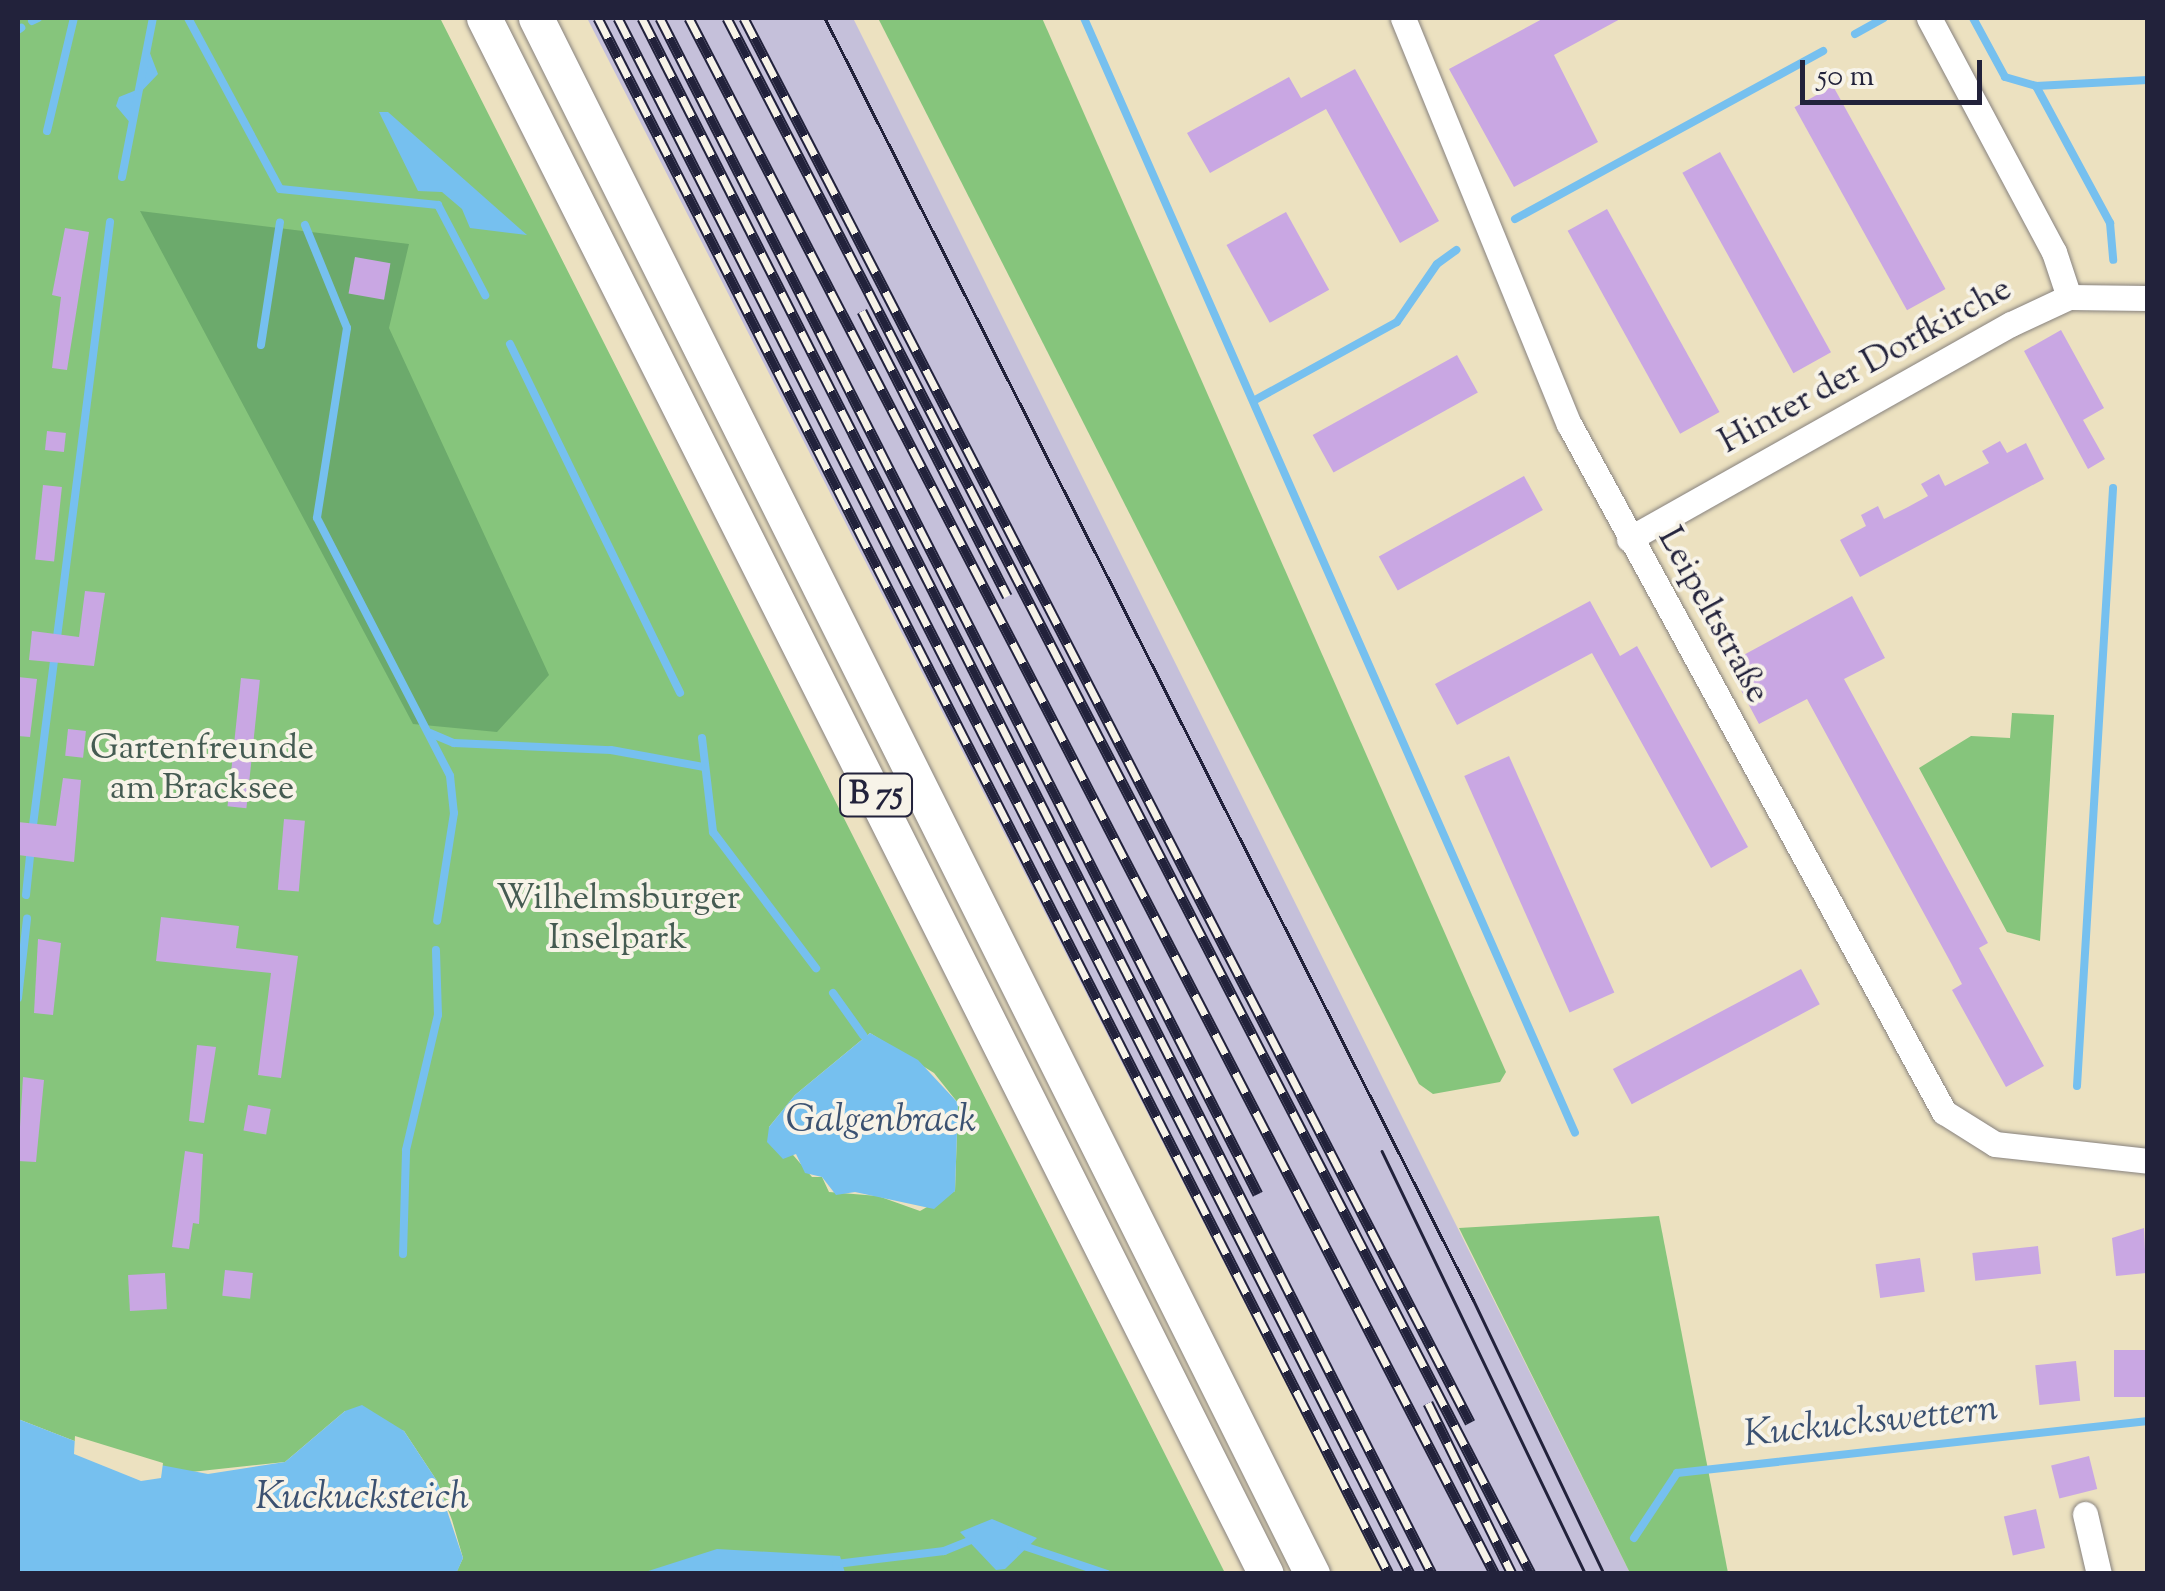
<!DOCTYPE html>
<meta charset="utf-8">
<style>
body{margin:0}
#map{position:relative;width:2165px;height:1591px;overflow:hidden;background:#ece1c0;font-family:"Sorts Mill Goudy",serif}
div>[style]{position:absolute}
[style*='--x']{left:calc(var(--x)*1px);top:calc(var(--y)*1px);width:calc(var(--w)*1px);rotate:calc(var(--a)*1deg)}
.industrial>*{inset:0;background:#c5c0da}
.green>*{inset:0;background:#86c57c}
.forest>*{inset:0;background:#6caa6c}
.water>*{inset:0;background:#76c0ef}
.pier>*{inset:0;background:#ece1c0}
.stream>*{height:8px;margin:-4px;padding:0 4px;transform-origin:4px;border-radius:4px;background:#76c0ef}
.building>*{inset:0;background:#c9a7e3;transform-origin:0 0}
.roads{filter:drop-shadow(0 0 2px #87827e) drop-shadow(0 0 2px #87827e)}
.minor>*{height:25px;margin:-12.5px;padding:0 12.5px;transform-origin:12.5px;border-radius:12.5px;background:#fff}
.highway>*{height:35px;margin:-17.5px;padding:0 17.5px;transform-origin:17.5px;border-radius:17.5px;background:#fff}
.tram>*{height:2.5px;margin:-1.25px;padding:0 1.25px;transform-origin:1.25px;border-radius:1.25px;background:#22223b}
.rail>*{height:11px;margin-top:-5.5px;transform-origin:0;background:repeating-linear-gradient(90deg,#f7f3e8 0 22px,#22223b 0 44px);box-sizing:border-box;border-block:2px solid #22223b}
span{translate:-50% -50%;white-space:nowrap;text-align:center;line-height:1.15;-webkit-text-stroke:8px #f7f3e8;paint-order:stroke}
.shield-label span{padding:2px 8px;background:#f7f3e8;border:2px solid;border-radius:8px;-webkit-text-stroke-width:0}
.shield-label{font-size:32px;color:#22223b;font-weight:700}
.street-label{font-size:35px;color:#22223b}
.park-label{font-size:35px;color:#455b52}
.water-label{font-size:38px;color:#3b5171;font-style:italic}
.frame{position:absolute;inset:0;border:20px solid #22223b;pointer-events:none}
.scale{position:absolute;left:1800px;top:60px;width:182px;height:45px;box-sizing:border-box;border:5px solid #22223b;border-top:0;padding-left:12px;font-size:30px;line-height:35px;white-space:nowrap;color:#22223b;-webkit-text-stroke:8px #f7f3e8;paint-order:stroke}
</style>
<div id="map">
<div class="industrial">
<i style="clip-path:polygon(587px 18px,853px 18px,1630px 1573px,1383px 1573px)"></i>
</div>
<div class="green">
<i style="clip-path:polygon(evenodd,18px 18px,440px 18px,1225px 1573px,456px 1573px,463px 1558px,452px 1520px,437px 1481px,404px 1431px,345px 1411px,285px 1462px,182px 1473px,113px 1456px,18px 1419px,18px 18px,870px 1033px,934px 1073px,958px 1103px,955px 1191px,920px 1211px,878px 1196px,829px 1192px,822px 1177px,812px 1177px,769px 1127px,795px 1095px,870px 1033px)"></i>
<i style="clip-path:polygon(878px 18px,1042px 18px,1506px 1072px,1500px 1082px,1433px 1094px,1419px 1084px)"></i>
<i style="clip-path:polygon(2012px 713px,2054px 715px,2040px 941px,2007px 932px,1919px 768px,1971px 736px,2010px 738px)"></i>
<i style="clip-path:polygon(1659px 1216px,1728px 1573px,1630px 1573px,1459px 1228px)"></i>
</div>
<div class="forest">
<i style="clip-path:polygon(140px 211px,409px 244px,389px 328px,549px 675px,497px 732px,413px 724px)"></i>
</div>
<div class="water">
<i style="clip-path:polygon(148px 48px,158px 74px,138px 95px,132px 125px,116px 106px,119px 97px,139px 89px)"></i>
<i style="clip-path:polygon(379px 112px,388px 112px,527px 235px,470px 228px,462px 209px,442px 192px,418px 191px)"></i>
<i style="clip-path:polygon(870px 1033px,918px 1060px,958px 1103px,955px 1191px,934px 1209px,855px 1192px,836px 1195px,822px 1177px,805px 1173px,796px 1154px,783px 1159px,767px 1142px,769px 1127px,795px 1095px)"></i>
<i style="clip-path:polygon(362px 1405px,404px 1431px,437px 1481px,463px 1558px,456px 1574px,18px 1573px,18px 1419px,113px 1456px,208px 1474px,285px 1462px,345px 1411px)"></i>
<i style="clip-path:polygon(992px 1519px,1037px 1538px,1005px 1569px,996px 1570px,960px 1532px)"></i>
<i style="clip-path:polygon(717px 1549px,840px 1556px,845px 1573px,642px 1573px)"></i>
</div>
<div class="pier">
<i style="clip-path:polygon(75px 1436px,163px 1463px,161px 1478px,141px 1481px,74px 1454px)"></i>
</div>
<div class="stream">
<i style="--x:188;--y:18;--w:194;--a:61.7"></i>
<i style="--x:280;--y:189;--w:159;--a:5.8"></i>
<i style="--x:438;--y:205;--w:102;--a:62.4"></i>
<i style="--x:1084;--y:18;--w:1218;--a:66.23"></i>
<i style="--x:1973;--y:18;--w:67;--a:61.5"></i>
<i style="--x:2005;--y:77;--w:32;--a:16"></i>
<i style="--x:2036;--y:86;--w:156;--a:61.6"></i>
<i style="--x:2110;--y:223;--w:37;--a:85"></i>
<i style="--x:32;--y:21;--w:7;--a:-27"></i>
<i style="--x:18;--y:30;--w:4;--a:-34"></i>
<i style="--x:1855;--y:34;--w:33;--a:-29"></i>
<i style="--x:2036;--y:86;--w:112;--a:-3.1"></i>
<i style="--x:47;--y:131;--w:116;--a:-76.6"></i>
<i style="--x:122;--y:177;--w:162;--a:-79"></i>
<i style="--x:1515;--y:219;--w:351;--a:-28.6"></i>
<i style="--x:305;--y:225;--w:111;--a:67.8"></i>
<i style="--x:347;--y:328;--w:192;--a:99"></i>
<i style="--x:317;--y:518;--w:290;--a:62.7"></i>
<i style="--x:450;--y:776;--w:37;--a:84"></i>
<i style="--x:454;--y:813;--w:109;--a:98.9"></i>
<i style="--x:510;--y:344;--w:388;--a:64"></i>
<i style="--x:261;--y:345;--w:124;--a:-81.2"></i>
<i style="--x:1255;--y:400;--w:162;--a:-28.8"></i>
<i style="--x:1397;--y:322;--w:70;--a:-55.4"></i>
<i style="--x:1437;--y:264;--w:24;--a:-36"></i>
<i style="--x:430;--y:733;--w:26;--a:23"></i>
<i style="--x:454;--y:743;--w:157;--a:2.6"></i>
<i style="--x:611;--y:750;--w:95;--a:10.4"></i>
<i style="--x:702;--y:738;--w:95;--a:83.3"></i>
<i style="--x:713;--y:832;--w:171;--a:52.9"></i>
<i style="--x:32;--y:833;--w:616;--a:-82.72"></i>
<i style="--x:26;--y:895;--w:48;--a:-84.1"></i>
<i style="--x:833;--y:993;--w:52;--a:54.5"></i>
<i style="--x:18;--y:998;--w:80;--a:-83.5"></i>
<i style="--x:2077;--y:1086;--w:599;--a:-86.55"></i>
<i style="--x:403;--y:1254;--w:104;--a:-88.3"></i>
<i style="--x:406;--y:1150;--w:139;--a:-76.7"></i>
<i style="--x:438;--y:1015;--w:65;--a:-91.8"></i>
<i style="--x:1634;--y:1538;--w:78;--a:-56.5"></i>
<i style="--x:1677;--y:1473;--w:474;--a:-6.3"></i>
<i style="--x:1021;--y:1545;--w:91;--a:18.6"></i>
<i style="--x:836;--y:1564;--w:109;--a:-6.9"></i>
<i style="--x:944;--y:1551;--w:31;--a:-22"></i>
</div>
<div class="building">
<i style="clip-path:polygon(1544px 18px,1622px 18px,1554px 55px,1598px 142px,1514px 187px,1449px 69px)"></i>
<i style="clip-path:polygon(1355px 69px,1439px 221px,1400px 243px,1326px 109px,1210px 173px,1187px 133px,1289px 77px,1301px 98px)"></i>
<i style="left:1833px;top:86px;width:232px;height:44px;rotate:61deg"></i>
<i style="left:1720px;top:152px;width:229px;height:43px;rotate:61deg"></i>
<i style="left:1607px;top:209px;width:232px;height:45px;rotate:61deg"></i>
<i style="left:1286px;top:212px;width:89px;height:68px;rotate:61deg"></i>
<i style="clip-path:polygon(65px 228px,89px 232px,67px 370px,52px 368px,61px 297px,52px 295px)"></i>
<i style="left:355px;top:257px;width:36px;height:37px;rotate:10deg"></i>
<i style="clip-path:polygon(2061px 330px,2104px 408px,2083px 420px,2105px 459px,2088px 469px,2024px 351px)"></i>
<i style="left:1457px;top:355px;width:43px;height:165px;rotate:61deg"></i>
<i style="left:47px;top:431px;width:19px;height:19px;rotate:6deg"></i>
<i style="clip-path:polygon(2000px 441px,2007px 453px,2026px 443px,2044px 479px,1860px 577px,1840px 540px,1866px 526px,1861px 515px,1878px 506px,1884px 519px,1908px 507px,1928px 496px,1921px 484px,1939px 474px,1945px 486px,1989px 463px,1982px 451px)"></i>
<i style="left:1524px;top:476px;width:39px;height:166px;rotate:61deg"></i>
<i style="left:43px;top:485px;width:19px;height:75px;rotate:6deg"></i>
<i style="clip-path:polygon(85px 591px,105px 593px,94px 666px,29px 660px,32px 631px,79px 637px)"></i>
<i style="clip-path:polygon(1852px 596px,1885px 658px,1844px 679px,1988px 943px,1979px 948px,2044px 1066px,2006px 1087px,1952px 990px,1962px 984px,1951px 963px,1807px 699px,1759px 724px,1727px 664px)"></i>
<i style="clip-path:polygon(1590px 601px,1620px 656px,1637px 646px,1748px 847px,1711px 868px,1592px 653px,1457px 725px,1435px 684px)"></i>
<i style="clip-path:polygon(18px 677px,37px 679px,30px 737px,18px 736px)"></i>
<i style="left:241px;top:678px;width:19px;height:129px;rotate:6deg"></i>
<i style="left:68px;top:729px;width:18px;height:27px;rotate:6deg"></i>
<i style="left:1509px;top:756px;width:259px;height:49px;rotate:66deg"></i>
<i style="clip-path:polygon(63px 778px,81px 780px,74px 862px,18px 855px,18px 822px,56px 826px)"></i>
<i style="left:284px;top:819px;width:21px;height:71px;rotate:5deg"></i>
<i style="clip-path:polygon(161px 917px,239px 926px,236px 948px,298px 956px,281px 1078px,258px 1075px,271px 973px,156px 961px)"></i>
<i style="clip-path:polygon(38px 939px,61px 943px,53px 1015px,34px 1013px)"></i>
<i style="left:1801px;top:969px;width:40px;height:213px;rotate:62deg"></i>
<i style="clip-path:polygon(197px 1045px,216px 1047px,204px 1123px,189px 1121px)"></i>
<i style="clip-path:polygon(23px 1077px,44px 1080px,36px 1162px,18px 1161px)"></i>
<i style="left:248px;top:1105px;width:23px;height:26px;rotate:10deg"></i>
<i style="clip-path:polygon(185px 1151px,203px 1154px,199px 1224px,193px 1223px,189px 1249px,172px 1247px)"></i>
<i style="clip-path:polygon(2144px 1228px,2146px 1273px,2116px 1276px,2112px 1238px)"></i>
<i style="left:2038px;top:1246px;width:28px;height:66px;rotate:84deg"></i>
<i style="left:1920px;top:1258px;width:34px;height:45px;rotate:82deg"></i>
<i style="left:225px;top:1270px;width:28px;height:26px;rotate:6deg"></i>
<i style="left:165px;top:1273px;width:36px;height:37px;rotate:87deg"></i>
<i style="left:2148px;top:1350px;width:47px;height:34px;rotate:90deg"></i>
<i style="left:2076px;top:1361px;width:40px;height:41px;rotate:84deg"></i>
<i style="left:2089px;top:1456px;width:34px;height:39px;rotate:76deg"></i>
<i style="left:2036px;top:1509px;width:40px;height:33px;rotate:77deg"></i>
</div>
<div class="roads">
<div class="minor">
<i style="--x:1403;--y:18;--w:439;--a:67.8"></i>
<i style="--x:1569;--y:424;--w:784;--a:61.41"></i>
<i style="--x:1944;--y:1112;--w:60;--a:32.1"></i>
<i style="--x:1995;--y:1144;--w:154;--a:6.3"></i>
<i style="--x:1929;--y:18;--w:265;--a:61.9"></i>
<i style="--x:2054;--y:252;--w:47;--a:71.6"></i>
<i style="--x:1629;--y:539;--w:438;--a:-29.4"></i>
<i style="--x:2011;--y:324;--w:64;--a:-25"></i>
<i style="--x:2069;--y:297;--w:79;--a:0.7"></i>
<i style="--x:2085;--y:1514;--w:62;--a:76.9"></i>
</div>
<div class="highway">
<i style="--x:484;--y:18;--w:1741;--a:63.32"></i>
<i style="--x:536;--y:18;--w:1739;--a:63.49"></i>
</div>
</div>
<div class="tram">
<i style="--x:825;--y:18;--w:1436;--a:63.17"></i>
<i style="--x:1473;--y:1299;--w:305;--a:64.5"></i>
<i style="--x:1382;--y:1151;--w:470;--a:64.3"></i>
</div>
<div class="rail">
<i style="--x:598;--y:18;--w:1746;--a:63.05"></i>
<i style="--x:618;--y:18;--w:1746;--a:63.02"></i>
<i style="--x:642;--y:18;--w:1745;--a:63.08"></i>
<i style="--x:660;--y:18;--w:1319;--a:63.05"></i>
<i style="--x:689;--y:18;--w:1752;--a:62.62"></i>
<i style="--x:727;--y:18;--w:1751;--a:62.67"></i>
<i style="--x:744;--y:18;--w:1581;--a:62.66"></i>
<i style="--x:862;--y:311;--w:320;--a:63"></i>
<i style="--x:1428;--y:1403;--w:191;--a:63.8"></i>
</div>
<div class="shield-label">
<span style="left:876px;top:795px">B 75</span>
</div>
<div class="street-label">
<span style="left:1866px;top:367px;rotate:-29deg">Hinter der Dorfkirche</span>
<span style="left:1712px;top:616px;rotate:61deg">Leipeltstraße</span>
</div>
<div class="park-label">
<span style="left:202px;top:770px">Gartenfreunde<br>am Bracksee</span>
<span style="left:618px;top:920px">Wilhelmsburger<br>Inselpark</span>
</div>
<div class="water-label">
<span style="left:881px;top:1123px">Galgenbrack</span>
<span style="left:1871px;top:1424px;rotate:-6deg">Kuckuckswettern</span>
<span style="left:362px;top:1500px">Kuckucksteich</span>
</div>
<div class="frame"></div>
<div class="scale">50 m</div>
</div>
